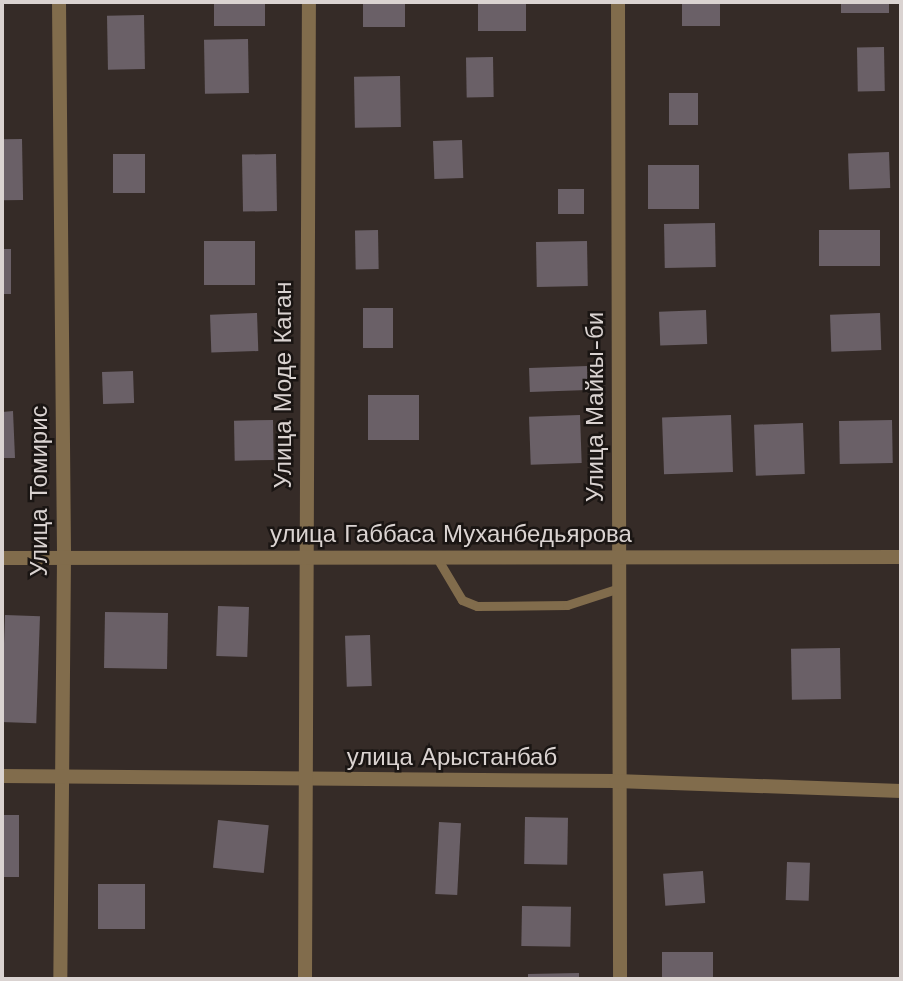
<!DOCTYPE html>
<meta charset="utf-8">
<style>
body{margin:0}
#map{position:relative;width:903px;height:981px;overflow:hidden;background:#352b27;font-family:"Work Sans",sans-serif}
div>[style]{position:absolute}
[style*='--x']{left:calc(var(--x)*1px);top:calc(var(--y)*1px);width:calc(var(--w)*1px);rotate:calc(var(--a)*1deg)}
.building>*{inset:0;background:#6a6067;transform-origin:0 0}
.service>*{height:9px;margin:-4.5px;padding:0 4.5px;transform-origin:4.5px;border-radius:4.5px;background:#816c4c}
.minor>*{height:14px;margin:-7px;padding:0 7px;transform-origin:7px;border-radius:7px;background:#816c4c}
.tertiary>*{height:14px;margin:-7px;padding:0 7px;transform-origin:7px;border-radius:7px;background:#816c4c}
span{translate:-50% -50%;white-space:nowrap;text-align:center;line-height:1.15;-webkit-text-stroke:5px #1a1513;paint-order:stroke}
.street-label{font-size:24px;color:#dad3d1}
.frame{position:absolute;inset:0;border:4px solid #dad3d1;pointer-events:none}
</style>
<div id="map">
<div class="building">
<i style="left:214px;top:2px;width:51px;height:24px"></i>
<i style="left:363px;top:2px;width:42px;height:25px"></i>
<i style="left:478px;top:2px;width:48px;height:29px"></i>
<i style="left:682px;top:2px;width:38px;height:24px"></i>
<i style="left:841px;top:2px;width:48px;height:11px"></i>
<i style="left:144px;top:15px;width:54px;height:37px;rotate:89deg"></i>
<i style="left:248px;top:39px;width:54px;height:44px;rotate:89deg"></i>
<i style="left:884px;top:47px;width:44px;height:27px;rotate:89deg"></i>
<i style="left:493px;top:57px;width:40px;height:27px;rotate:89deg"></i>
<i style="left:400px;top:76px;width:51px;height:46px;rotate:89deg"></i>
<i style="left:669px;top:93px;width:29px;height:32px"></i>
<i style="left:22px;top:139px;width:61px;height:20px;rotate:89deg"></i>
<i style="left:462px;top:140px;width:38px;height:29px;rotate:88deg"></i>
<i style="left:889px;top:152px;width:36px;height:41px;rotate:88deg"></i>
<i style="left:145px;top:154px;width:39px;height:32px;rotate:90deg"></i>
<i style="left:276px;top:154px;width:57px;height:34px;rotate:89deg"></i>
<i style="left:699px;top:165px;width:44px;height:51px;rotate:90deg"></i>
<i style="left:584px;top:189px;width:25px;height:26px;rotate:90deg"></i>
<i style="left:715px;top:223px;width:44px;height:51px;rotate:89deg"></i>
<i style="left:378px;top:230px;width:39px;height:23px;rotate:89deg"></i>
<i style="left:880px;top:230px;width:36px;height:61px;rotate:90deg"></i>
<i style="left:204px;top:241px;width:51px;height:44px"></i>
<i style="left:587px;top:241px;width:45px;height:51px;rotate:89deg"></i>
<i style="left:2px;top:249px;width:9px;height:45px"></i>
<i style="left:363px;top:308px;width:30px;height:40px"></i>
<i style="left:706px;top:310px;width:34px;height:47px;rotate:88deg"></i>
<i style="left:257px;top:313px;width:38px;height:47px;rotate:88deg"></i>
<i style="left:880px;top:313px;width:37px;height:50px;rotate:88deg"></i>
<i style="left:587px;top:366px;width:24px;height:58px;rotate:88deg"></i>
<i style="left:133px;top:371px;width:32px;height:31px;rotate:88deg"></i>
<i style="left:419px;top:395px;width:45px;height:51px;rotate:90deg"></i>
<i style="clip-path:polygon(13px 411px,15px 458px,2px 458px,2px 412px)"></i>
<i style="left:580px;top:415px;width:48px;height:51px;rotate:88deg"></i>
<i style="left:731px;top:415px;width:57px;height:69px;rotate:88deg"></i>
<i style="left:273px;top:420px;width:40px;height:39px;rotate:89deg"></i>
<i style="left:892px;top:420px;width:43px;height:53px;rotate:89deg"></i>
<i style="left:803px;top:423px;width:51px;height:49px;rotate:88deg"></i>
<i style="left:218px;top:606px;width:31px;height:50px;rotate:2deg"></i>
<i style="left:105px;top:612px;width:63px;height:56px;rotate:1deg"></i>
<i style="left:5px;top:615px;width:35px;height:107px;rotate:2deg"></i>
<i style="left:370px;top:635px;width:51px;height:25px;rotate:88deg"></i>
<i style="left:840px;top:648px;width:51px;height:49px;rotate:89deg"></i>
<i style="left:2px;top:815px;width:17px;height:62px"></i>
<i style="left:525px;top:817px;width:43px;height:47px;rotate:1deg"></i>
<i style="left:218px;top:820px;width:51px;height:48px;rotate:6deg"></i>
<i style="left:439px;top:822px;width:22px;height:72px;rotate:3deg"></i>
<i style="left:787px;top:862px;width:23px;height:38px;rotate:2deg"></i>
<i style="left:703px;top:871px;width:32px;height:40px;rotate:86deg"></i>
<i style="left:145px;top:884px;width:45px;height:47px;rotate:90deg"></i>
<i style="left:522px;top:906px;width:49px;height:40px;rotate:1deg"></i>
<i style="left:713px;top:952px;width:27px;height:51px;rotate:90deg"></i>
<i style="clip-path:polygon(579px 973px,579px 979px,528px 979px,528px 974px)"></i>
</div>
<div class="service">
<i style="--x:437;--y:558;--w:49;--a:59.2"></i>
<i style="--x:462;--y:600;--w:16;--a:22"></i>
<i style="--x:477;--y:606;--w:90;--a:-0.6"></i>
<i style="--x:567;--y:605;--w:55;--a:-18.1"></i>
</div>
<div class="minor">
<i style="--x:59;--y:2;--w:556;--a:89.48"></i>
<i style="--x:64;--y:558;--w:421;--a:90.5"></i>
<i style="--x:618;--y:2;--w:977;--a:89.88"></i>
<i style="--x:2;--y:776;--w:614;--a:0.47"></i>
<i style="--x:616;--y:781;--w:285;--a:2"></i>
<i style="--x:305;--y:979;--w:977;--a:-89.77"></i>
</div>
<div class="tertiary">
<i style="--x:2;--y:558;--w:899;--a:-0.06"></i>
</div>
<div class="street-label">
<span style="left:284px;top:385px;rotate:-90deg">Улица Моде Каган</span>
<span style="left:596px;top:407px;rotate:-90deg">Улица Майкы-би</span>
<span style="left:40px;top:491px;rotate:-90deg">Улица Томирис</span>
<span style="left:451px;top:535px">улица Габбаса Муханбедьярова</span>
<span style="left:452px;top:758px">улица Арыстанбаб</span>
</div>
<div class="frame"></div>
</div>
